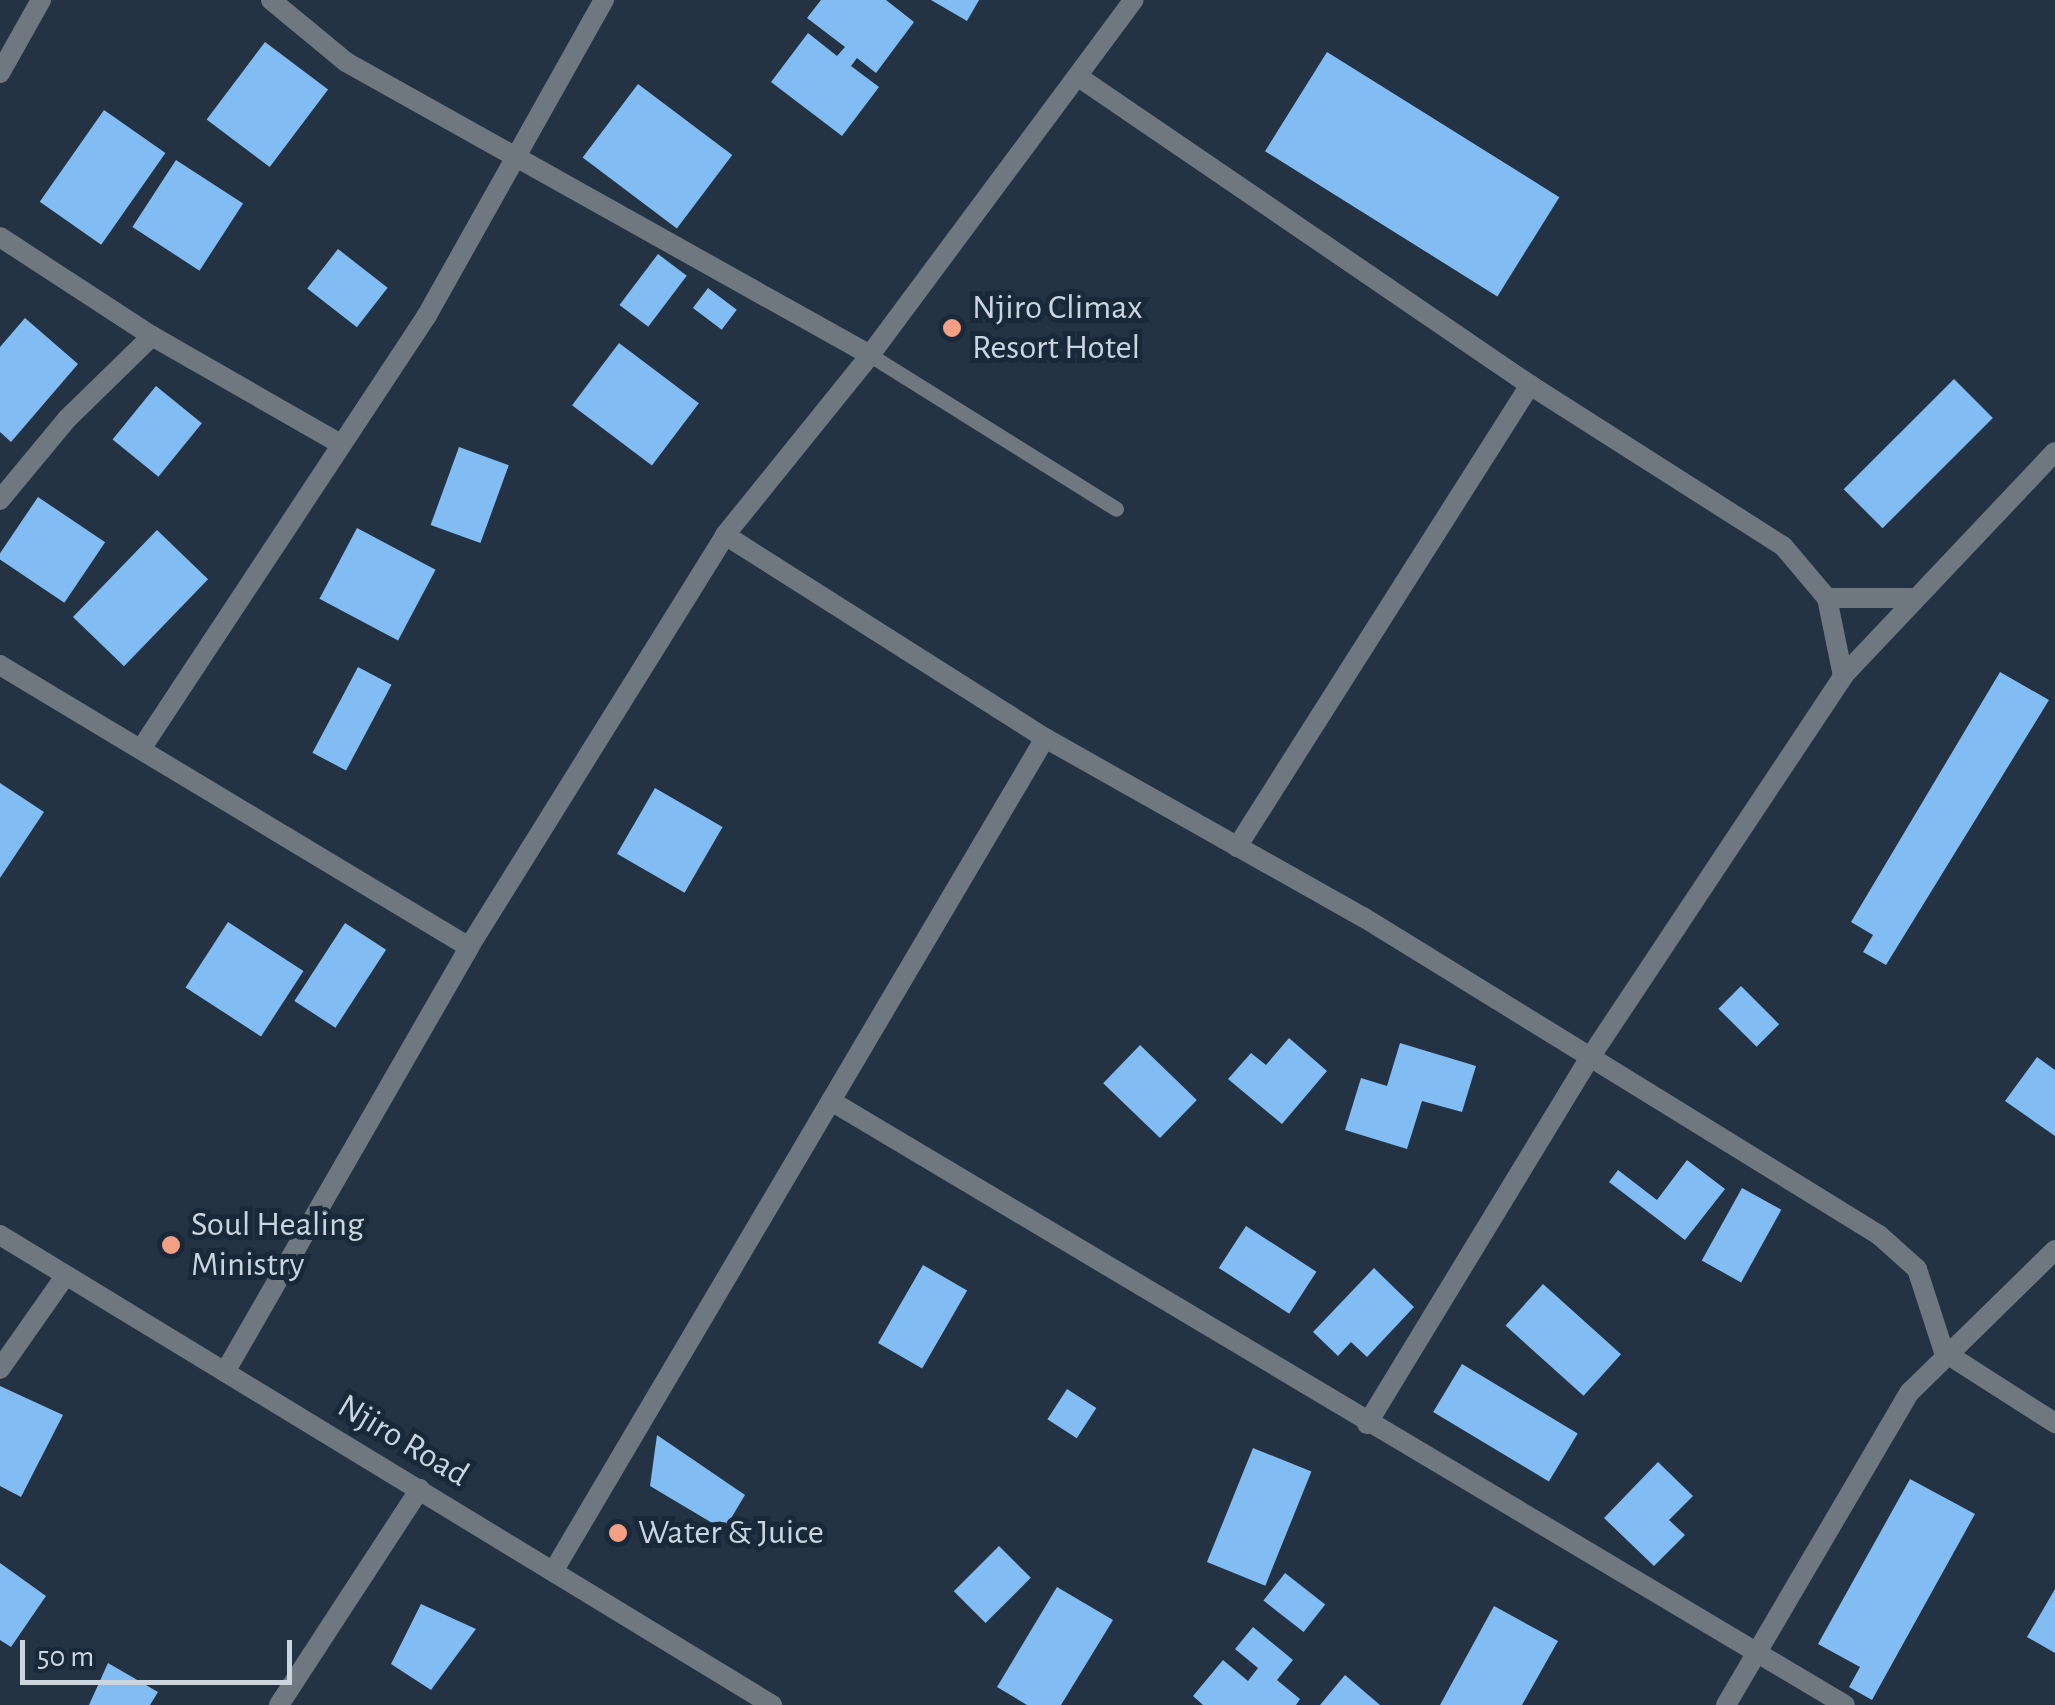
<!DOCTYPE html>
<style>
body{margin:0}
#map{position:relative;width:2055px;height:1705px;overflow:hidden;background:#233344;font-family:"Alegreya Sans",sans-serif}
div>[style]{position:absolute}
[style*='--x']{left:calc(var(--x)*1px);top:calc(var(--y)*1px);width:calc(var(--w)*1px);rotate:calc(var(--a)*1deg)}
.building>*{inset:0;background:#81bcf3;transform-origin:0 0}
.service>*{height:15px;margin:-7.5px;padding:0 7.5px;transform-origin:7.5px;border-radius:7.5px;background:#6f7780}
.minor>*{height:20px;margin:-10px;padding:0 10px;transform-origin:10px;border-radius:10px;background:#6f7780}
.tertiary>*{height:20px;margin:-10px;padding:0 10px;transform-origin:10px;border-radius:10px;background:#6f7780}
.dots>*{width:28px;height:28px;translate:-50% -50%;box-sizing:border-box;border:5px solid #192939;border-radius:50%}
span{translate:-50% -50%;white-space:nowrap;text-align:center;line-height:1.15;-webkit-text-stroke:10px #192939;paint-order:stroke}
.poi-label{font-size:35px;color:#cbd5df}
.left{translate:0 -50%;text-align:left}
.street-label{font-size:35px;color:#cbd5df}
.scale{position:absolute;left:20px;top:1640px;width:272px;height:45px;box-sizing:border-box;border:5px solid #cbd5df;border-top:0;padding-left:12px;font-size:30px;line-height:35px;white-space:nowrap;color:#cbd5df;-webkit-text-stroke:8px #192939;paint-order:stroke}
</style>
<div id="map">
<div class="building">
<i style="clip-path:polygon(821px 0,886px 0,914px 22px,876px 73px,857px 58px,851px 66px,879px 87px,842px 136px,771px 82px,808px 33px,837px 56px,845px 47px,807px 18px)"></i>
<i style="clip-path:polygon(931px 0,979px 0,967px 21px)"></i>
<i style="left:265px;top:42px;width:79px;height:97px;rotate:37deg"></i>
<i style="left:1327px;top:52px;width:274px;height:117px;rotate:32deg"></i>
<i style="left:638px;top:84px;width:118px;height:92px;rotate:37deg"></i>
<i style="left:104px;top:110px;width:75px;height:112px;rotate:35deg"></i>
<i style="left:176px;top:160px;width:80px;height:80px;rotate:33deg"></i>
<i style="left:338px;top:249px;width:63px;height:50px;rotate:38deg"></i>
<i style="left:658px;top:254px;width:36px;height:64px;rotate:37deg"></i>
<i style="left:708px;top:288px;width:36px;height:25px;rotate:37deg"></i>
<i style="clip-path:polygon(25px 318px,78px 364px,11px 442px,0 432px,0 347px)"></i>
<i style="left:619px;top:343px;width:100px;height:78px;rotate:37deg"></i>
<i style="left:1954px;top:379px;width:55px;height:156px;rotate:45deg"></i>
<i style="left:156px;top:386px;width:59px;height:69px;rotate:39deg"></i>
<i style="left:459px;top:447px;width:53px;height:83px;rotate:20deg"></i>
<i style="left:38px;top:497px;width:81px;height:73px;rotate:34deg"></i>
<i style="left:357px;top:528px;width:89px;height:80px;rotate:28deg"></i>
<i style="left:157px;top:530px;width:71px;height:121px;rotate:44deg"></i>
<i style="left:358px;top:667px;width:38px;height:97px;rotate:28deg"></i>
<i style="clip-path:polygon(2000px 672px,2049px 700px,1886px 965px,1863px 952px,1873px 935px,1851px 922px)"></i>
<i style="clip-path:polygon(0 783px,44px 812px,0 878px)"></i>
<i style="left:655px;top:788px;width:78px;height:76px;rotate:30deg"></i>
<i style="left:228px;top:922px;width:90px;height:78px;rotate:33deg"></i>
<i style="left:345px;top:923px;width:49px;height:93px;rotate:33deg"></i>
<i style="left:1741px;top:986px;width:54px;height:32px;rotate:45deg"></i>
<i style="clip-path:polygon(1289px 1038px,1327px 1071px,1282px 1124px,1228px 1079px,1251px 1053px,1266px 1065px)"></i>
<i style="clip-path:polygon(1400px 1043px,1476px 1066px,1462px 1112px,1422px 1101px,1407px 1149px,1345px 1130px,1361px 1078px,1387px 1086px)"></i>
<i style="left:1140px;top:1045px;width:79px;height:53px;rotate:44deg"></i>
<i style="clip-path:polygon(2037px 1057px,2055px 1070px,2055px 1136px,2005px 1101px)"></i>
<i style="clip-path:polygon(1687px 1160px,1725px 1189px,1685px 1240px,1609px 1182px,1618px 1170px,1657px 1200px)"></i>
<i style="left:1742px;top:1188px;width:45px;height:83px;rotate:29deg"></i>
<i style="left:1246px;top:1226px;width:84px;height:50px;rotate:33deg"></i>
<i style="left:923px;top:1265px;width:51px;height:90px;rotate:30deg"></i>
<i style="clip-path:polygon(1374px 1268px,1414px 1307px,1367px 1357px,1351px 1342px,1338px 1356px,1313px 1332px)"></i>
<i style="left:1543px;top:1284px;width:105px;height:56px;rotate:42deg"></i>
<i style="left:1462px;top:1364px;width:135px;height:56px;rotate:31deg"></i>
<i style="clip-path:polygon(0 1386px,63px 1415px,21px 1497px,0 1486px)"></i>
<i style="left:1067px;top:1389px;width:35px;height:36px;rotate:33deg"></i>
<i style="clip-path:polygon(657px 1435px,745px 1495px,724px 1530px,650px 1486px)"></i>
<i style="left:1253px;top:1448px;width:63px;height:123px;rotate:22deg"></i>
<i style="clip-path:polygon(1658px 1462px,1693px 1496px,1669px 1520px,1685px 1535px,1654px 1566px,1604px 1518px)"></i>
<i style="clip-path:polygon(1910px 1479px,1975px 1514px,1872px 1700px,1849px 1687px,1860px 1667px,1818px 1644px)"></i>
<i style="left:999px;top:1546px;width:45px;height:64px;rotate:45deg"></i>
<i style="clip-path:polygon(0 1563px,46px 1596px,11px 1647px,0 1640px)"></i>
<i style="left:1285px;top:1573px;width:51px;height:35px;rotate:38deg"></i>
<i style="clip-path:polygon(1057px 1587px,1113px 1620px,1061px 1705px,1027px 1705px,997px 1687px)"></i>
<i style="clip-path:polygon(2055px 1589px,2055px 1653px,2027px 1637px)"></i>
<i style="clip-path:polygon(421px 1604px,476px 1629px,431px 1690px,391px 1664px)"></i>
<i style="clip-path:polygon(1494px 1606px,1558px 1641px,1522px 1705px,1440px 1705px)"></i>
<i style="clip-path:polygon(1253px 1627px,1293px 1660px,1277px 1680px,1300px 1699px,1296px 1705px,1203px 1705px,1193px 1696px,1223px 1660px,1248px 1681px,1258px 1668px,1235px 1649px)"></i>
<i style="clip-path:polygon(108px 1663px,158px 1692px,150px 1705px,89px 1705px)"></i>
<i style="clip-path:polygon(1345px 1675px,1380px 1705px,1320px 1705px)"></i>
</div>
<div class="service">
<i style="--x:870;--y:355;--w:290;--a:32"></i>
</div>
<div class="minor">
<i style="--x:271;--y:0;--w:97;--a:39.6"></i>
<i style="--x:346;--y:62;--w:600;--a:29.21"></i>
<i style="--x:0;--y:73;--w:84;--a:-60.7"></i>
<i style="--x:1080;--y:78;--w:545;--a:34.3"></i>
<i style="--x:1530;--y:385;--w:300;--a:32.5"></i>
<i style="--x:1783;--y:546;--w:68;--a:49.8"></i>
<i style="--x:1827;--y:598;--w:80;--a:78.4"></i>
<i style="--x:0;--y:237;--w:181;--a:33.1"></i>
<i style="--x:152;--y:336;--w:215;--a:29.8"></i>
<i style="--x:0;--y:500;--w:105;--a:-50.4"></i>
<i style="--x:67;--y:419;--w:119;--a:-44.3"></i>
<i style="--x:725;--y:535;--w:379;--a:32.4"></i>
<i style="--x:1045;--y:738;--w:365;--a:29.4"></i>
<i style="--x:1363;--y:917;--w:606;--a:31.64"></i>
<i style="--x:1879;--y:1235;--w:51;--a:41.8"></i>
<i style="--x:1917;--y:1269;--w:87;--a:72"></i>
<i style="--x:1944;--y:1352;--w:132;--a:32.6"></i>
<i style="--x:1827;--y:598;--w:86;--a:0"></i>
<i style="--x:0;--y:665;--w:547;--a:31.02"></i>
<i style="--x:141;--y:749;--w:518;--a:-56.59"></i>
<i style="--x:426;--y:317;--w:364;--a:-60.7"></i>
<i style="--x:1237;--y:847;--w:547;--a:-57.62"></i>
<i style="--x:831;--y:1101;--w:1180;--a:30.78"></i>
<i style="--x:0;--y:1369;--w:113;--a:-55"></i>
<i style="--x:225;--y:1372;--w:490;--a:-60.1"></i>
<i style="--x:469;--y:947;--w:485;--a:-58.1"></i>
<i style="--x:725;--y:535;--w:231;--a:-51.1"></i>
<i style="--x:870;--y:355;--w:442;--a:-53.4"></i>
<i style="--x:1367;--y:1424;--w:427;--a:-58.7"></i>
<i style="--x:1589;--y:1059;--w:460;--a:-56.4"></i>
<i style="--x:1843;--y:676;--w:308;--a:-46.6"></i>
<i style="--x:554;--y:1570;--w:966;--a:-59.45"></i>
<i style="--x:279;--y:1705;--w:258;--a:-56.9"></i>
<i style="--x:1726;--y:1705;--w:363;--a:-59.6"></i>
<i style="--x:1910;--y:1392;--w:203;--a:-44.4"></i>
</div>
<div class="tertiary">
<i style="--x:0;--y:1235;--w:904;--a:31.33"></i>
</div>
<div class="dots">
<i style="left:952px;top:328px;background:#f39f84"></i>
<i style="left:171px;top:1245px;background:#f39f84"></i>
<i style="left:618px;top:1533px;background:#f39f84"></i>
</div>
<div class="poi-label">
<span class="left" style="left:972px;top:328px">Njiro Climax<br>Resort Hotel</span>
<span class="left" style="left:191px;top:1245px">Soul Healing<br>Ministry</span>
<span class="left" style="left:638px;top:1533px">Water &amp; Juice</span>
</div>
<div class="street-label">
<span style="left:403px;top:1441px;rotate:31deg">Njiro Road</span>
</div>
<div class="scale">50 m</div>
</div>
